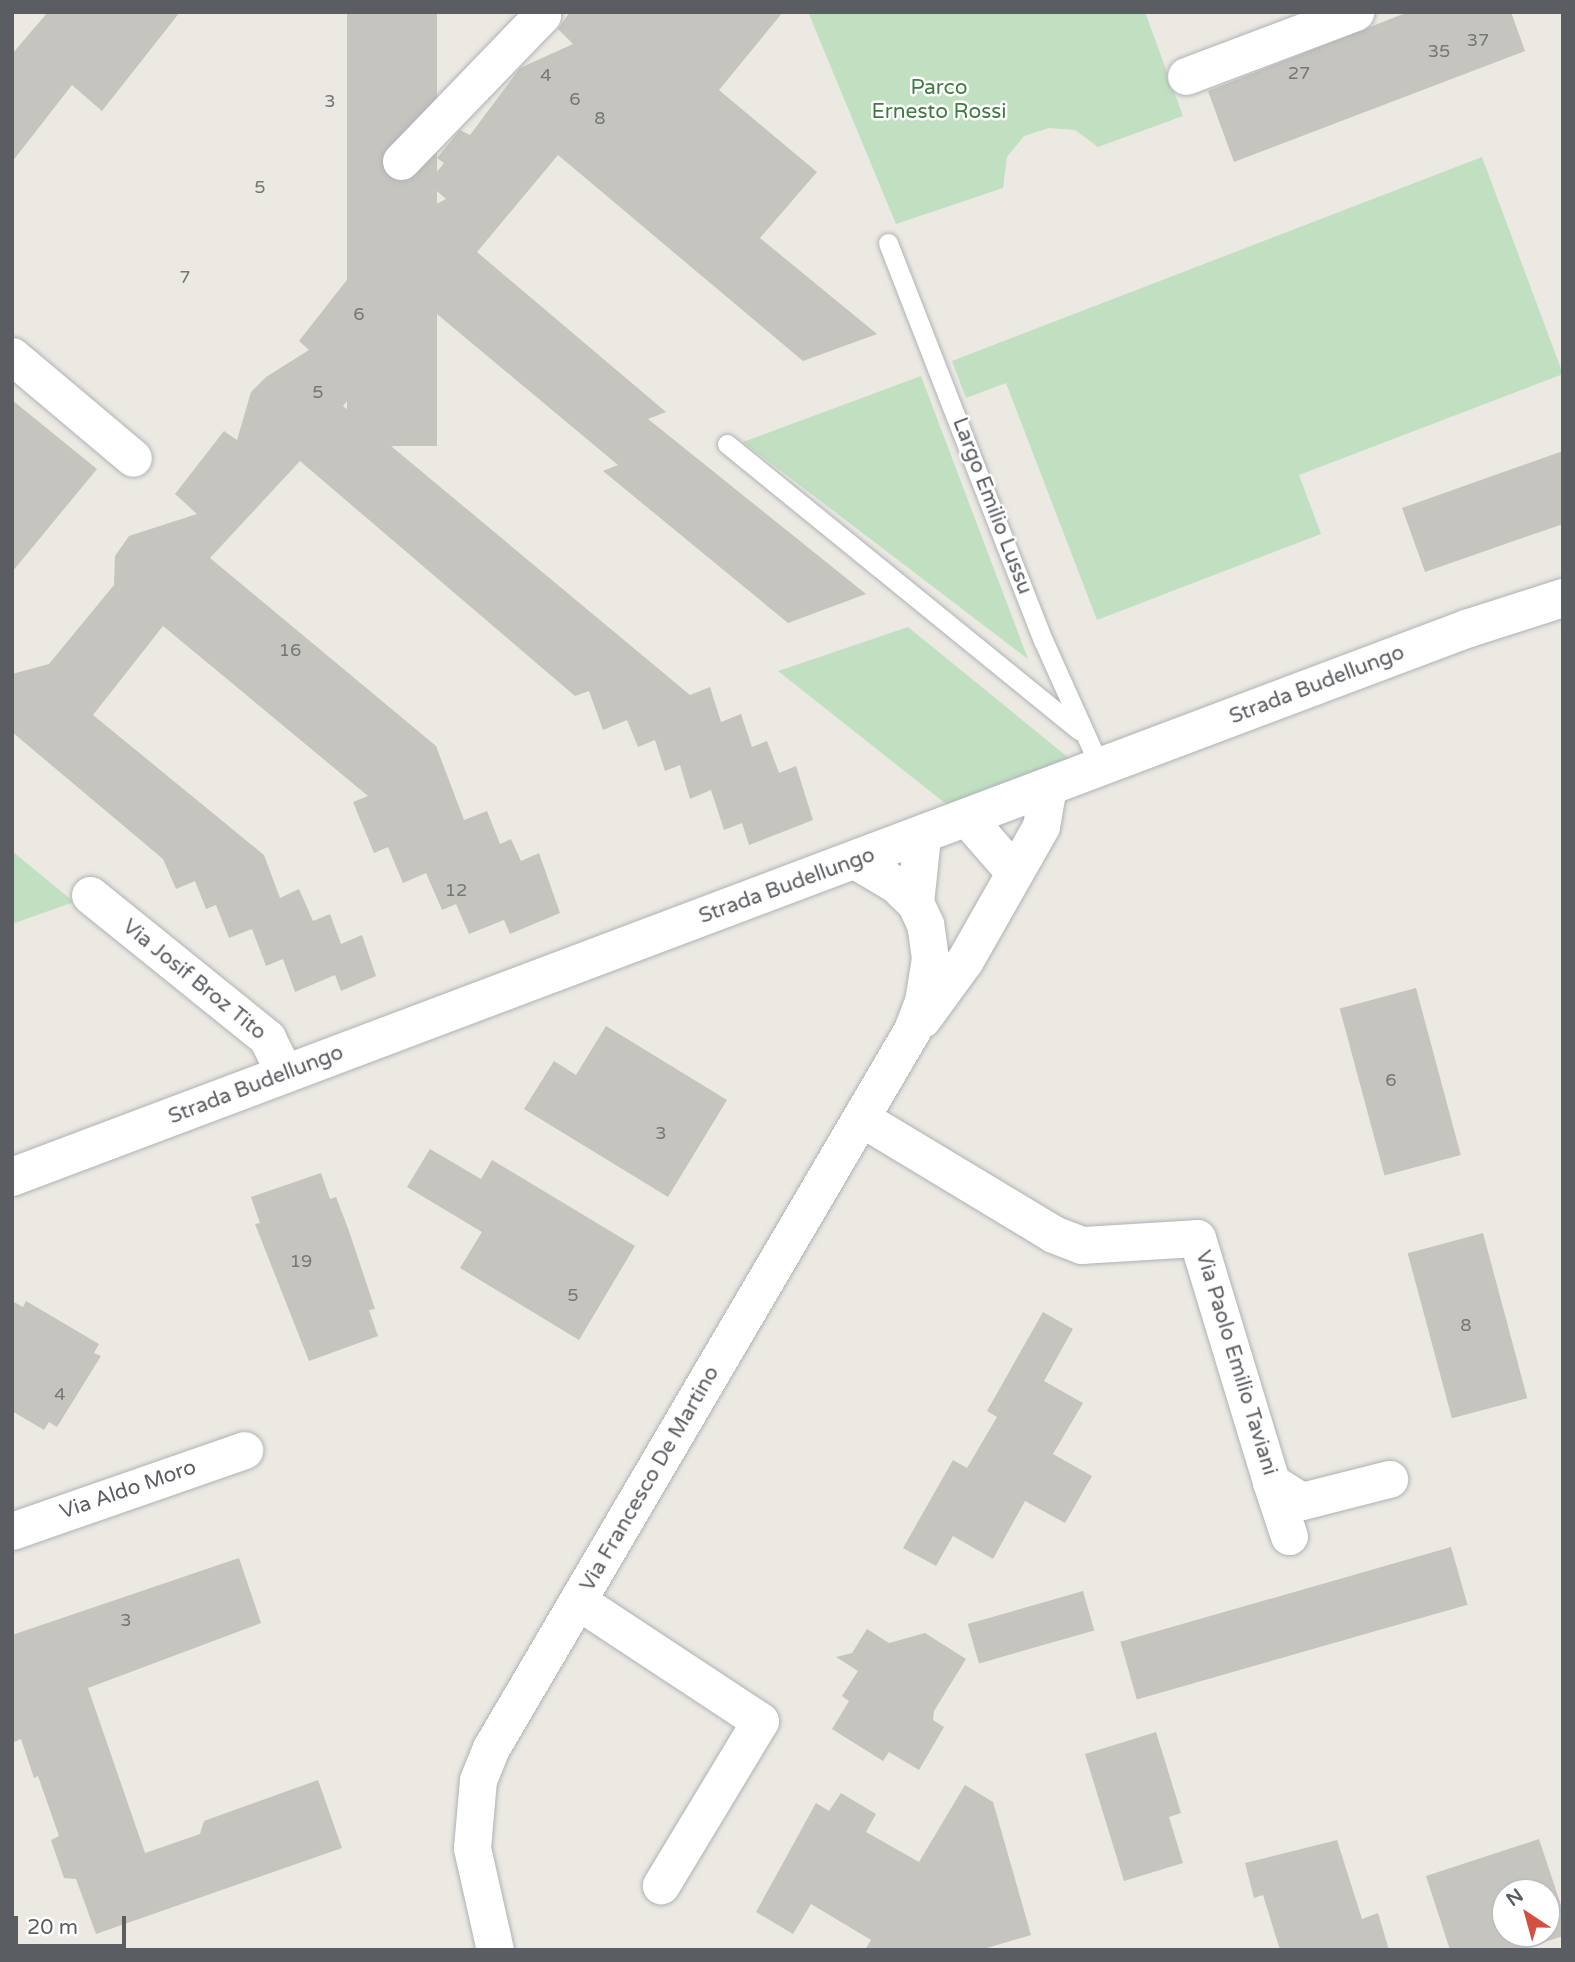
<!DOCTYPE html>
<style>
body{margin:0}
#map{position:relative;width:1575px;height:1962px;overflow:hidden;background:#ebe9e2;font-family:"Varela Round",sans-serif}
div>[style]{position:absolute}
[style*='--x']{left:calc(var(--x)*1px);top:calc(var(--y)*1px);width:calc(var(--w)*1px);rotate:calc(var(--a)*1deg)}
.green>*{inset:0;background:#c1e0c2}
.building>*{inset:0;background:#c6c4be;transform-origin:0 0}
.roads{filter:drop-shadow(0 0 2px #afb2b6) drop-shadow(0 0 2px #afb2b6)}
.service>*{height:19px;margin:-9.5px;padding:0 9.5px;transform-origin:9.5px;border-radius:9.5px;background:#fff}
.minor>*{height:37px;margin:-18.5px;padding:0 18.5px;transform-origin:18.5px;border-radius:18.5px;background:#fff}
.tertiary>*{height:38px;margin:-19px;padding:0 19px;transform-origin:19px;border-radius:19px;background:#fff}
span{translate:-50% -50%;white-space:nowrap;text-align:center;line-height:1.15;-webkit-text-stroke:5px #fff;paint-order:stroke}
.number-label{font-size:18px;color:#757778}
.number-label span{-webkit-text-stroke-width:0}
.park-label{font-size:21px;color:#3f7b43}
.street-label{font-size:21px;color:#5a5d61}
.frame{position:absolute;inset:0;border:14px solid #5a5d61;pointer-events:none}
.north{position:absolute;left:1491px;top:1878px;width:70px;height:70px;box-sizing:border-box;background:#fff;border:2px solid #bdbec0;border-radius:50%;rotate:324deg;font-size:19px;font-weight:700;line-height:28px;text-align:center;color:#5a5d61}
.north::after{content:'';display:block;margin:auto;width:24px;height:32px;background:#d15042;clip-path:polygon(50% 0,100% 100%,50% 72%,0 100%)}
.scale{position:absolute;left:14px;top:1916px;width:112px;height:32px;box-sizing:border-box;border:4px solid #5a5d61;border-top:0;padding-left:9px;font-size:21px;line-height:24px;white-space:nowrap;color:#5a5d61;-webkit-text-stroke:5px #fff;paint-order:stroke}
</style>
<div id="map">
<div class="green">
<i style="clip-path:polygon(808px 12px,1145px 12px,1183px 116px,1098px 147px,1075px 130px,1049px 128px,1024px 136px,1007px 157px,1003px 188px,896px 224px)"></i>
<i style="clip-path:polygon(1482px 157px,1563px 374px,1299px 475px,1321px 534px,1097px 620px,1006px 383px,966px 398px,952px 361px)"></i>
<i style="clip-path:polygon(921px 376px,1028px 659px,743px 442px)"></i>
<i style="clip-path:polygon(908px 627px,1075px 763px,960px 815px,778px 671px)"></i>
<i style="clip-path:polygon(12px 851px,74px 902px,12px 924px)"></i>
</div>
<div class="building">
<i style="clip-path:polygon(48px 12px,180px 12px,102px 111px,72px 85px,12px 162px,12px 54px)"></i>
<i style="left:347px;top:12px;width:90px;height:434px"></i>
<i style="clip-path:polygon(570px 12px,783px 12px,719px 90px,817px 172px,760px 238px,877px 334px,803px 361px,558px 155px,477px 252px,666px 412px,648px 419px,866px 594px,788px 623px,603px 471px,618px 465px,425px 304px,343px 406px,690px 695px,710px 687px,721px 722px,741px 714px,752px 747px,767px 741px,779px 773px,796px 766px,813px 820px,749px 845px,742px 823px,724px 830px,711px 790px,690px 799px,680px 765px,665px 771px,655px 740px,638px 747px,627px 720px,603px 730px,589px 691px,575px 696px,300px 461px,210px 558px,436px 746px,464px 820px,487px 811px,500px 844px,511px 839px,521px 861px,539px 853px,560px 913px,510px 934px,504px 920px,469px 934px,456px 904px,442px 910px,426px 873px,403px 883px,388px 847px,374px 853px,353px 802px,368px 796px,163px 626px,93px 715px,264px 855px,280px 898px,299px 889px,313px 921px,330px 914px,341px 944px,362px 935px,376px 976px,341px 991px,335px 975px,295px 992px,283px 959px,266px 966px,252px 929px,229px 938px,216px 905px,206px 909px,195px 881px,176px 889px,163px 859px,12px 732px,12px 674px,49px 664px,114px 585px,115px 556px,129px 536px,197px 514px,175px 494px,224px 431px,237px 440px,251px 392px,266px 377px,309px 350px,299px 341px,386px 230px,446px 199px,428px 183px,444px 163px,437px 158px,460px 130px,470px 135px,520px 68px,573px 44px,558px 29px)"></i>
<i style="clip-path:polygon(1408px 12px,1511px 12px,1525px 51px,1234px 162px,1208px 91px)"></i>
<i style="clip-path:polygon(12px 400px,97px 469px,12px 572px)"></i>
<i style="clip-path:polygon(1563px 451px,1563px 524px,1425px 572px,1402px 508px)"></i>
<i style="left:1416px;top:988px;width:173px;height:79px;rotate:75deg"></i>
<i style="clip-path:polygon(606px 1026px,727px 1100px,668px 1197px,524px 1109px,554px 1061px,576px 1075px)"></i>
<i style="clip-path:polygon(430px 1149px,481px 1179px,492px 1160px,635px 1246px,579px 1340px,460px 1268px,482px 1232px,407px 1187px)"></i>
<i style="clip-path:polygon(321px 1173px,330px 1199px,336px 1197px,349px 1231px,375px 1309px,369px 1310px,378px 1336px,309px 1361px,255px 1224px,260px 1223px,251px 1197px)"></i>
<i style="left:1483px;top:1233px;width:171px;height:78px;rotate:75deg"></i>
<i style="clip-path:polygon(12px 1301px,23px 1307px,26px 1301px,99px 1344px,94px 1353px,101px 1356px,57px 1427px,49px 1422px,44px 1430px,12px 1411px)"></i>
<i style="clip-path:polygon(1043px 1312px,1073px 1329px,1044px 1381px,1083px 1403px,1053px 1454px,1092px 1476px,1065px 1523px,1025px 1501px,993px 1559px,953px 1536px,936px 1566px,903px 1548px,953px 1460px,967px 1468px,997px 1417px,987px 1411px)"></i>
<i style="left:1451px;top:1547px;width:60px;height:344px;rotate:74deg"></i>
<i style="clip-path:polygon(239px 1558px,261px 1623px,88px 1688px,145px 1853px,200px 1834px,204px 1821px,318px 1780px,342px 1848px,96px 1934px,76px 1879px,64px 1878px,51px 1840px,59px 1836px,38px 1776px,34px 1778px,21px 1739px,12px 1743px,12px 1635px)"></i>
<i style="left:1083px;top:1591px;width:41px;height:120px;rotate:74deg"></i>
<i style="clip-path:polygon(867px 1629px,889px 1643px,925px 1633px,966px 1659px,934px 1711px,933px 1720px,944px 1727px,919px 1770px,889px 1752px,883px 1761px,832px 1729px,849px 1701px,842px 1696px,858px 1671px,836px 1657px,852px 1653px)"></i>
<i style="clip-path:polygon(1156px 1732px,1181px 1813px,1169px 1817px,1183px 1863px,1124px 1881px,1085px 1754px)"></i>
<i style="clip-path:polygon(965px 1785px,993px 1802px,1031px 1935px,980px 1950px,865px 1950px,871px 1940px,811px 1904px,793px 1934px,756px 1912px,816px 1803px,829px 1811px,841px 1793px,876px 1814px,866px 1832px,919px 1862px)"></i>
<i style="clip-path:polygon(evenodd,1539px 1839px,1563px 1911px,1563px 1936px,1520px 1950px,1450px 1950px,1426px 1876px,1539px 1839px,1505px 1892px,1547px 1892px,1547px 1934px,1505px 1934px,1505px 1892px)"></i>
<i style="clip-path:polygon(1337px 1840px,1362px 1919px,1378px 1913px,1389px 1950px,1280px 1950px,1263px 1895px,1254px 1898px,1245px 1863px)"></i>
</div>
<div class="roads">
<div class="service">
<i style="--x:888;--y:243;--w:426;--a:68.7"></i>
<i style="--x:1043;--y:640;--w:139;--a:65.8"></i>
<i style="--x:727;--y:444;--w:454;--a:39.1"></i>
</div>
<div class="minor">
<i style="--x:1186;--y:76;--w:181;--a:-20.7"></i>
<i style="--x:401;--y:161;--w:203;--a:-46"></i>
<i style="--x:542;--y:15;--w:4;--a:-135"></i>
<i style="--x:12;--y:356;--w:158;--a:40.1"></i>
<i style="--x:967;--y:818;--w:70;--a:49"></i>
<i style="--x:90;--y:895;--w:228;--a:38.9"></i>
<i style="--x:267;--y:1038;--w:40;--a:63.4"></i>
<i style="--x:915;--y:903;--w:67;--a:-84"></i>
<i style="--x:922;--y:1019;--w:73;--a:-53.9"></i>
<i style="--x:965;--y:960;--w:154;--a:-60.4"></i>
<i style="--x:1041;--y:826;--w:39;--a:-80"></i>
<i style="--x:861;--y:1118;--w:224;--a:31.1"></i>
<i style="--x:1053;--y:1234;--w:31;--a:21"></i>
<i style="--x:1082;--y:1245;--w:115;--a:-3.5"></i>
<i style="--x:1197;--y:1238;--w:255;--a:73.1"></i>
<i style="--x:1271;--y:1482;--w:36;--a:32"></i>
<i style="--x:1302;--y:1501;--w:90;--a:-14.2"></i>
<i style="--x:1271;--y:1482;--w:57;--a:71.6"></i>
<i style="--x:12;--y:1531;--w:246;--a:-19.2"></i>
<i style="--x:578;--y:1601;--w:218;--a:33.4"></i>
<i style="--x:760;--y:1721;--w:192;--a:121.1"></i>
<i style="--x:495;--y:1950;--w:105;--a:-102.7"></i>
<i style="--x:472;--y:1848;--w:68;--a:-85"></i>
<i style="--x:478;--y:1780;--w:35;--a:-68"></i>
<i style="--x:491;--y:1748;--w:832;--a:-59.61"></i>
<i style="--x:912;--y:1030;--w:30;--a:-69"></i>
<i style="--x:923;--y:1002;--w:45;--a:-81"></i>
<i style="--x:930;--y:958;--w:34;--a:-98"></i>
<i style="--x:925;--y:924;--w:23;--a:-115"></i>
<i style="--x:915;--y:903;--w:28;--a:-136"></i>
<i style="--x:895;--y:884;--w:47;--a:-149"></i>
</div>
<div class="tertiary">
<i style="--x:12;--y:1177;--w:1557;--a:-20.65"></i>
<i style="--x:1469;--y:628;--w:99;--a:-17.7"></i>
</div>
</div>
<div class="number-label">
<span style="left:1478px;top:40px">37</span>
<span style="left:1439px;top:51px">35</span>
<span style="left:1299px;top:73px">27</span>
<span style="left:546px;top:75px">4</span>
<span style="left:575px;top:99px">6</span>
<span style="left:330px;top:101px">3</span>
<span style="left:600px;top:118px">8</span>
<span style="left:260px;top:187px">5</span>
<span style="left:185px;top:277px">7</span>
<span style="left:359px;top:314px">6</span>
<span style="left:318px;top:392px">5</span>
<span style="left:290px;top:650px">16</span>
<span style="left:456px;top:890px">12</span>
<span style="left:1391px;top:1080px">6</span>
<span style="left:661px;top:1133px">3</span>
<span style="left:301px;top:1261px">19</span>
<span style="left:573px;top:1295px">5</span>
<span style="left:1466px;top:1325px">8</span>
<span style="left:60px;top:1394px">4</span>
<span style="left:126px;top:1620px">3</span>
</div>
<div class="park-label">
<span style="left:939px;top:100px">Parco<br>Ernesto Rossi</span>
</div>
<div class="street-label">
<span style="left:992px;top:506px;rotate:69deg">Largo Emilio Lussu</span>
<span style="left:1317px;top:685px;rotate:-21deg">Strada Budellungo</span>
<span style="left:787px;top:886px;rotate:-20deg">Strada Budellungo</span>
<span style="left:194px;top:980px;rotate:39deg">Via Josif Broz Tito</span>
<span style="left:256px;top:1085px;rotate:-21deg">Strada Budellungo</span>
<span style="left:1236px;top:1363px;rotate:73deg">Via Paolo Emilio Taviani</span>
<span style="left:650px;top:1479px;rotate:-60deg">Via Francesco De Martino</span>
<span style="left:128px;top:1490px;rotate:-19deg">Via Aldo Moro</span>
</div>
<div class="frame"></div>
<div class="north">N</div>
<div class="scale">20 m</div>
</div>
